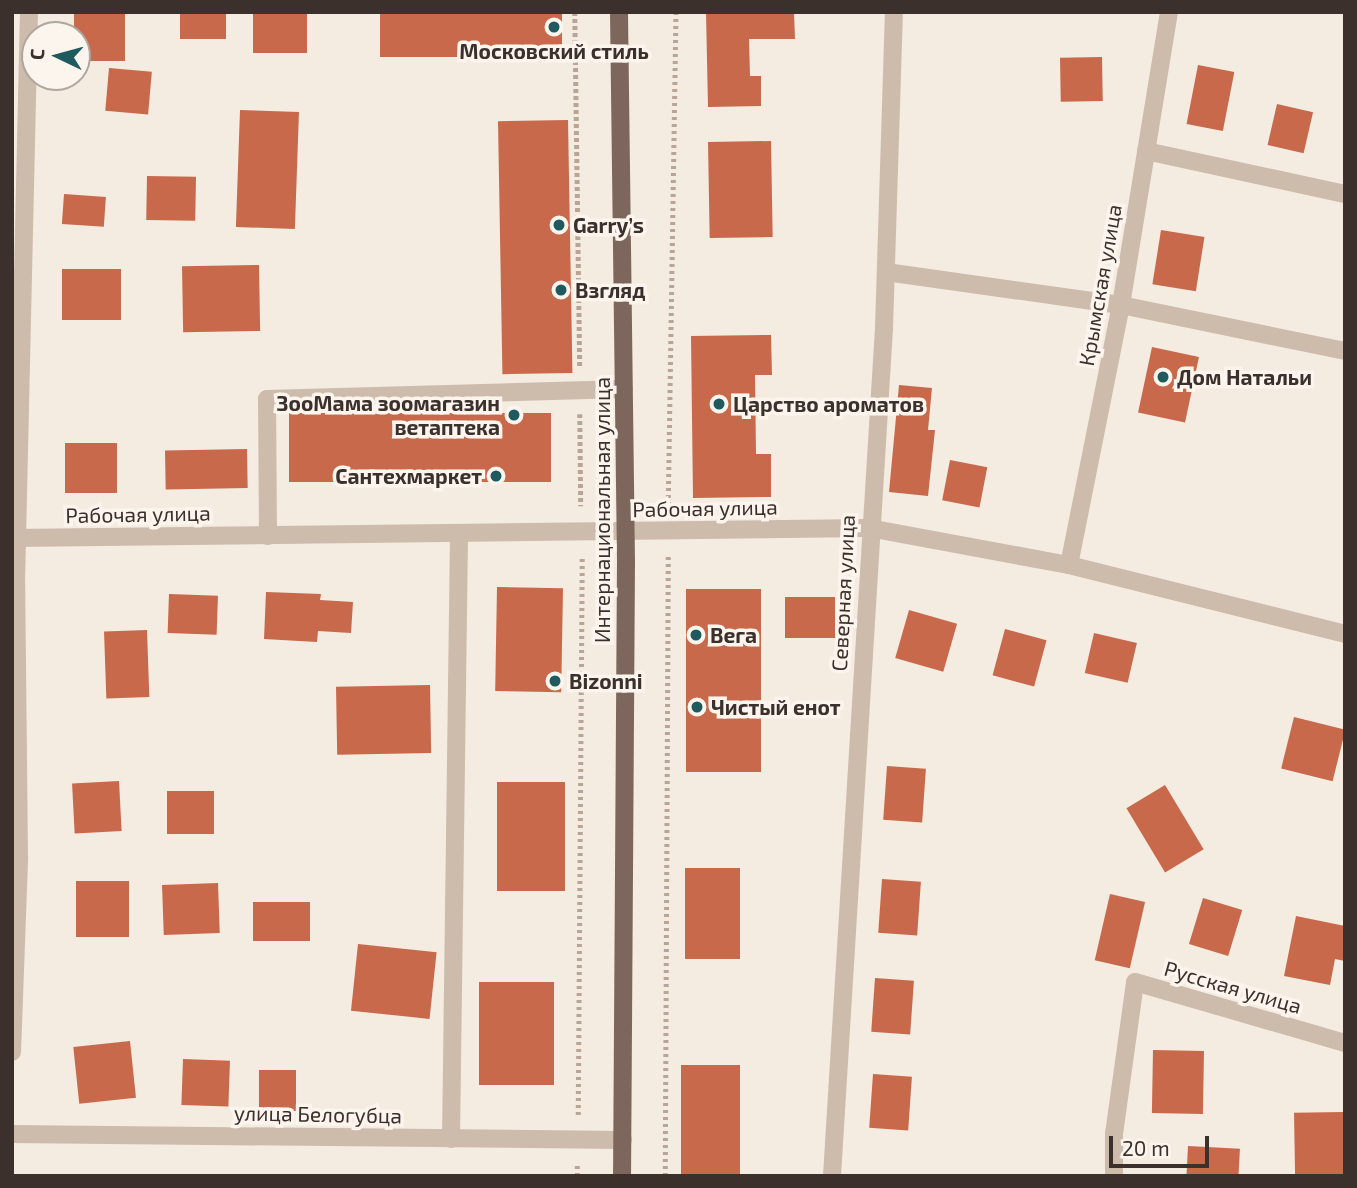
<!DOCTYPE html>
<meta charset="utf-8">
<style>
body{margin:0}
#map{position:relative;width:1357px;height:1188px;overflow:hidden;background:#f4ebe1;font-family:"Exo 2",sans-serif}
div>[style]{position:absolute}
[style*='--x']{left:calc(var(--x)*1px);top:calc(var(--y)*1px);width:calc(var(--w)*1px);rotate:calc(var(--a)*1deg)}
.building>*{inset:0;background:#c8694b;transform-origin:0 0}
.path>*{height:4.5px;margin-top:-2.25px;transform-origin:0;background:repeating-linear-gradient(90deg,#b9a596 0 3.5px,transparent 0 7px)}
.minor>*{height:18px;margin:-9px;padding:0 9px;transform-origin:9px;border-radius:9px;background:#cdbbac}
.major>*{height:18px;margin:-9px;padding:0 9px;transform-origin:9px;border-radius:9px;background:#7d675c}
.dots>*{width:19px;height:19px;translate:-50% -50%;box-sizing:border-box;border:4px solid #fbf5ee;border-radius:50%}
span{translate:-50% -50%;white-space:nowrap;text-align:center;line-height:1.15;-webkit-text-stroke:7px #fbf5ee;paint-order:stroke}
.poi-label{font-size:21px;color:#3b302b;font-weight:700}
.left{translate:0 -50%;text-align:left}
.right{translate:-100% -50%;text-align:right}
.street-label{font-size:21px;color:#3b302b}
.frame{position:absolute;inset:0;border:14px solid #3b302b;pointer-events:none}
.north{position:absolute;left:21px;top:21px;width:70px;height:70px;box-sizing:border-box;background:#fbf5ee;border:2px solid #aea6a0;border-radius:50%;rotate:275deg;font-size:19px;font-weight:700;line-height:28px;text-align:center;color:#3b302b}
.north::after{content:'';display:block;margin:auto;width:24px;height:32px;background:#1f5a5e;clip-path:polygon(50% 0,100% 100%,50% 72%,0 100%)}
.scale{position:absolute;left:1109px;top:1136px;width:100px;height:32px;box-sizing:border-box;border:4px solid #3b302b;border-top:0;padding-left:9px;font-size:21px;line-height:24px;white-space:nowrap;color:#3b302b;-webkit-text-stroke:5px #fbf5ee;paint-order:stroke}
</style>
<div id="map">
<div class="building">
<i style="left:74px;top:12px;width:51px;height:49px"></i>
<i style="left:180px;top:12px;width:46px;height:27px"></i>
<i style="left:253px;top:12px;width:54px;height:41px"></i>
<i style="left:380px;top:12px;width:182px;height:45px"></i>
<i style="clip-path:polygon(706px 12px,794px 12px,795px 39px,749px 39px,750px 76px,761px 76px,761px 106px,708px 107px)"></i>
<i style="left:1102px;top:57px;width:44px;height:42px;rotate:89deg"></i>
<i style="left:1198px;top:65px;width:37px;height:60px;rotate:11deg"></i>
<i style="left:109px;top:68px;width:43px;height:43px;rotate:5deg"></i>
<i style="left:1277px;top:104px;width:37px;height:42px;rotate:13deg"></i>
<i style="left:240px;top:110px;width:59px;height:117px;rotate:2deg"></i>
<i style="left:568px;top:120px;width:253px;height:70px;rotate:89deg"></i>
<i style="left:771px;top:141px;width:96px;height:63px;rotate:89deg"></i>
<i style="left:147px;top:176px;width:49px;height:44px;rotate:1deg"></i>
<i style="left:64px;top:194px;width:42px;height:30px;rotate:4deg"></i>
<i style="left:1161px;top:230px;width:44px;height:55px;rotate:9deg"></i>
<i style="left:259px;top:265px;width:66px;height:77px;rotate:89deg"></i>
<i style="left:62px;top:269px;width:59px;height:51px"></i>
<i style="clip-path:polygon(771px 335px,772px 375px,755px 375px,756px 454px,771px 454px,771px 497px,693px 498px,691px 336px)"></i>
<i style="left:1152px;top:347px;width:48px;height:67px;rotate:12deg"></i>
<i style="clip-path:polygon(899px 385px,932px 388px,928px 430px,935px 430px,928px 496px,889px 492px)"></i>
<i style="left:551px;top:413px;width:69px;height:262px;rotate:90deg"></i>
<i style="left:65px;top:443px;width:52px;height:50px"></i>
<i style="left:247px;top:449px;width:39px;height:82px;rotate:89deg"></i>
<i style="left:950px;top:460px;width:38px;height:41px;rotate:11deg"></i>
<i style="left:497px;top:587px;width:66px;height:104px;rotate:1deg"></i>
<i style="left:686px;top:589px;width:75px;height:183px"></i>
<i style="clip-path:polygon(266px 592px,321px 594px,320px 600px,353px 602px,351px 633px,318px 631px,317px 642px,264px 639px)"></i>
<i style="left:169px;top:594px;width:49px;height:39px;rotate:2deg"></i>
<i style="left:785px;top:597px;width:50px;height:41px"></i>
<i style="left:909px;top:610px;width:50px;height:50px;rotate:16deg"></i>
<i style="left:1005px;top:629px;width:43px;height:48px;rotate:15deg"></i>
<i style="left:147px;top:630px;width:67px;height:43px;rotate:88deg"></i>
<i style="left:1094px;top:633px;width:44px;height:41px;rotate:13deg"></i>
<i style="left:430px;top:685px;width:68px;height:94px;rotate:89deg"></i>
<i style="left:1294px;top:717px;width:53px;height:53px;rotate:14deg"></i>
<i style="left:887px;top:766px;width:39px;height:54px;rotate:4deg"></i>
<i style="left:119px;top:781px;width:50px;height:47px;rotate:87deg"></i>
<i style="left:497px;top:782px;width:68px;height:109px"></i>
<i style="left:1165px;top:785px;width:75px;height:45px;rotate:59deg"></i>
<i style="left:167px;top:791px;width:47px;height:43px"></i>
<i style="left:685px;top:868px;width:55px;height:91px"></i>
<i style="left:882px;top:879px;width:39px;height:54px;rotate:4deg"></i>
<i style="left:129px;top:881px;width:56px;height:53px;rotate:90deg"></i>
<i style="left:218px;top:883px;width:50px;height:56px;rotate:88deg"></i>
<i style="left:1110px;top:894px;width:36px;height:68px;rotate:13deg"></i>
<i style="left:1203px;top:898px;width:41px;height:48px;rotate:17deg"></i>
<i style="left:253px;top:902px;width:57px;height:39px"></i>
<i style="clip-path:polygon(1296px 916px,1345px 926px,1345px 961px,1335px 959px,1330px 985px,1284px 976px)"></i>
<i style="left:358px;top:944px;width:79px;height:67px;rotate:6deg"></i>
<i style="left:875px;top:978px;width:39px;height:54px;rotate:4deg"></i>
<i style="left:479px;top:982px;width:75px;height:103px"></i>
<i style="left:130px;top:1041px;width:57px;height:57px;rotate:84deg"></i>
<i style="left:1153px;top:1050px;width:51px;height:63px;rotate:1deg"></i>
<i style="left:183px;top:1059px;width:47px;height:46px;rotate:2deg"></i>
<i style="left:681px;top:1065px;width:59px;height:111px"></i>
<i style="left:296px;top:1070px;width:41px;height:37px;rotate:90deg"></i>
<i style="left:873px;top:1074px;width:39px;height:54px;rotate:4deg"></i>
<i style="left:1343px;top:1112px;width:64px;height:49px;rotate:89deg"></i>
<i style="left:1188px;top:1146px;width:52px;height:30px;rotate:3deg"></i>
</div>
<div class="path">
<i style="--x:575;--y:12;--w:354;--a:89.2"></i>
<i style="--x:580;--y:414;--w:92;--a:89.4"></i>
<i style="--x:668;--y:505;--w:493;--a:-89.1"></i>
<i style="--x:578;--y:1115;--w:558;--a:-89.59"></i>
<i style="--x:577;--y:1176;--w:13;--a:-90"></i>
<i style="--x:665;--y:1176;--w:620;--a:-89.72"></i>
</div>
<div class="minor">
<i style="--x:1146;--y:151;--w:204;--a:12.2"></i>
<i style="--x:886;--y:272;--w:237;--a:8"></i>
<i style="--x:1121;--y:305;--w:229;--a:11.6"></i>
<i style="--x:268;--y:536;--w:137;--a:-90.4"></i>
<i style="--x:267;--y:399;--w:357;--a:-1.6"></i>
<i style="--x:12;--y:538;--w:857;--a:-0.67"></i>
<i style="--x:869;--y:528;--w:203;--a:10.5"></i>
<i style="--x:1069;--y:565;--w:284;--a:14"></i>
<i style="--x:1069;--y:565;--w:265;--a:-78.7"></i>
<i style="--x:1121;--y:305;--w:297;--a:-80.7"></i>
<i style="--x:12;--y:1052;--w:195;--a:-87.9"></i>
<i style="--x:19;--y:857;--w:274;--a:-90.6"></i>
<i style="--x:16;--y:583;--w:571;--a:-88.7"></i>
<i style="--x:12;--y:1134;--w:611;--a:0.56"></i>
<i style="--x:451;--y:1139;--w:605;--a:-89.24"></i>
<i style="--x:832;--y:1176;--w:850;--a:-86.49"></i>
<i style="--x:884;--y:328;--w:316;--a:-88.2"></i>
<i style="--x:1114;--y:1176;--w:42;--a:-90"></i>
<i style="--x:1114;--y:1134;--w:153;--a:-82.1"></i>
<i style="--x:1135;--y:982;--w:219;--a:16.2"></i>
</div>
<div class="major">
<i style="--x:619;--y:12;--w:550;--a:89.27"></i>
<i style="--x:626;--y:562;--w:614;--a:90.37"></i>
</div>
<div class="dots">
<i style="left:554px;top:27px;background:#1f5a5e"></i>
<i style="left:559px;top:225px;background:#1f5a5e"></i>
<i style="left:561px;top:290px;background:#1f5a5e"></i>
<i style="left:1163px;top:377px;background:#1f5a5e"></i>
<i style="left:719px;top:404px;background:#1f5a5e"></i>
<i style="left:514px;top:415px;background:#1f5a5e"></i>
<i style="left:496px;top:476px;background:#1f5a5e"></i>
<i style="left:696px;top:635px;background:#1f5a5e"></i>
<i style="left:555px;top:681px;background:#1f5a5e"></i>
<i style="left:697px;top:707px;background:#1f5a5e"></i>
</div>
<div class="poi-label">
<span style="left:554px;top:51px">Московский стиль</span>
<span class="left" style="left:573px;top:225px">Garry’s</span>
<span class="left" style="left:575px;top:290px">Взгляд</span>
<span class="left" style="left:1177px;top:377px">Дом Натальи</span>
<span class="right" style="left:500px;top:415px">ЗооМама зоомагазин<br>ветаптека</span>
<span class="left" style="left:733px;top:404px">Царство ароматов</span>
<span class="right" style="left:482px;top:476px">Сантехмаркет</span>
<span class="left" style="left:710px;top:635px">Вега</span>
<span class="left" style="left:569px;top:681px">Bizonni</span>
<span class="left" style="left:711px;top:707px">Чистый енот</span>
</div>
<div class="street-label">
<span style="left:1100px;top:285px;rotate:-80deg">Крымская улица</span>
<span style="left:705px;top:508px;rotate:-1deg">Рабочая улица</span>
<span style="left:602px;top:510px;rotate:-90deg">Интернациональная улица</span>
<span style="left:138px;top:514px;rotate:-1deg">Рабочая улица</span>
<span style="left:843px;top:593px;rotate:-87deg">Северная улица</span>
<span style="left:1233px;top:987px;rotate:16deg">Русская улица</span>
<span style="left:318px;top:1114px;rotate:1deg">улица Белогубца</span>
</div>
<div class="frame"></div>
<div class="north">С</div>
<div class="scale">20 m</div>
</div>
